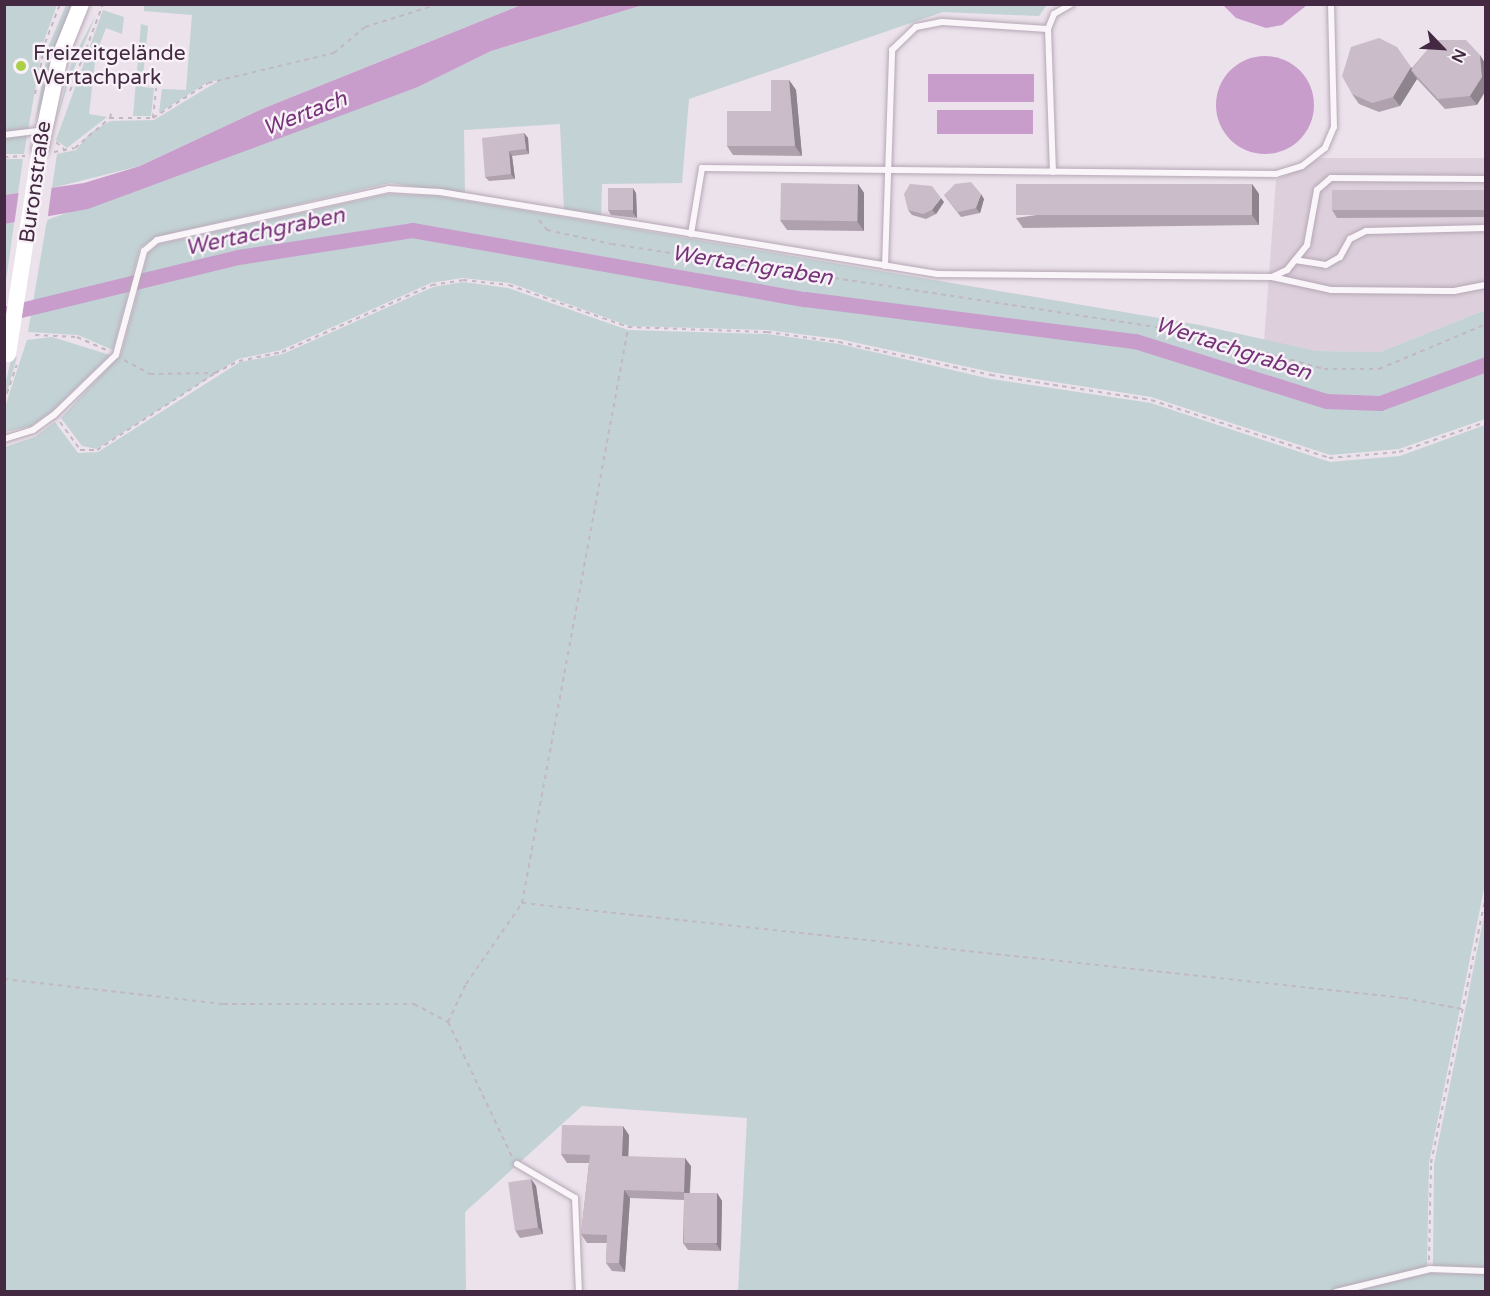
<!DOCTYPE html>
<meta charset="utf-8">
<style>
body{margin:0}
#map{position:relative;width:1490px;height:1296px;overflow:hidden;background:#ebe2eb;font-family:"Varela Round",sans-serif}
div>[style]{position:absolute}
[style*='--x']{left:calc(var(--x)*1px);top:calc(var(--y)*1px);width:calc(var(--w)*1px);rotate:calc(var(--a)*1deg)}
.built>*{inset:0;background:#ddd0dc}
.green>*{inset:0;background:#c3d2d5}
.water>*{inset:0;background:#c89dcb;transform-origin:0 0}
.round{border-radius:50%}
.pier>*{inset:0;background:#ebe2eb}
.canal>*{height:15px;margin:-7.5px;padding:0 7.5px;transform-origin:7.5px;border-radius:7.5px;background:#c89dcb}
.path>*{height:2px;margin-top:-1px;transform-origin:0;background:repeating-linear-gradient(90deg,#c2b8c2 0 4.5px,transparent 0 9px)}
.roads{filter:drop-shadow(0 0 2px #b5a7b5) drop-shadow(0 0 2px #b5a7b5)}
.lane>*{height:6px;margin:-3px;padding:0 3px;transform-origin:3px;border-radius:3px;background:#f9f5f9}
.secondary>*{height:16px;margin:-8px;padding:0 8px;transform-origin:8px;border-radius:8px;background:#fff}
.secondary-bridge>*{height:16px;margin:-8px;padding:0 8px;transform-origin:8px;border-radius:8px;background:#fff}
.wall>*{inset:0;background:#afa2ae}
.shaded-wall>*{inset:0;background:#8e848d}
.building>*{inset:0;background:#cbbcca;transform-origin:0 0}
.dots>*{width:16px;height:16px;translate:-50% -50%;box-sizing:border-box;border:3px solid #f8f2f8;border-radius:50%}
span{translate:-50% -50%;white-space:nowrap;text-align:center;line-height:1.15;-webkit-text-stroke:5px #f8f2f8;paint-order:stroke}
.poi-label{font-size:21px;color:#432a42}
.left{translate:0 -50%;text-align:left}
.street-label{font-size:21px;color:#432a42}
.water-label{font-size:22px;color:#763378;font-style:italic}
.frame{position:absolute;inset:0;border:6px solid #432a42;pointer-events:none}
.north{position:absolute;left:1412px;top:18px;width:60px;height:60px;-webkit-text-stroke:4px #f8f2f8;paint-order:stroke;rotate:115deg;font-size:16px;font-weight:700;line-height:24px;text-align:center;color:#432a42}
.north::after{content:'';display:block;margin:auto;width:21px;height:27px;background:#432a42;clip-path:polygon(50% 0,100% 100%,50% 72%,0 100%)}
</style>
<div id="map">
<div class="built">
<i style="clip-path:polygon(1321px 158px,1485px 158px,1485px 310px,1380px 352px,1316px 351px,1264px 342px,1276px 180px)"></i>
</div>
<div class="green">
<i style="clip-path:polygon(4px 5px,57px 5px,43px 43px,24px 154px,5px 154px)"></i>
<i style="clip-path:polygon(66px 5px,74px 5px,35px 122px,49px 45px)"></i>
<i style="clip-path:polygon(144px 5px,521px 5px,262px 109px,140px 166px,52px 188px,57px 154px,76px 150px,90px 133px,110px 121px,154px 120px,220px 80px,208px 82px,159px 113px,162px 89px,186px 90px,192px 15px,144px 11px)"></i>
<i style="clip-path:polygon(643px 5px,1047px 5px,1039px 16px,943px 12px,689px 99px,682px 183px,602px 184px,601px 217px,564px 211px,560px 124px,464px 130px,465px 194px,390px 183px,155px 237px,140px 248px,113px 350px,78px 335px,28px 332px,47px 220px,418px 87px,491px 51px)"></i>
<i style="clip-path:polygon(103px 10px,124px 17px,122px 34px,106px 28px,96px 54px,89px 114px,107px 117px,67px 148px,56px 140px)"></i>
<i style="clip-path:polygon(96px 15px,69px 81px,53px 132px,73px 58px)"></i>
<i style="clip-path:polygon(141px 24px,148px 26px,142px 87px,154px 88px,151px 116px,133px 116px)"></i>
<i style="clip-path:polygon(4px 159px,23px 159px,18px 193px,5px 195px)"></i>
<i style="clip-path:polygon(388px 194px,438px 196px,1200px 325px,1316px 351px,1380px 352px,1485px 310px,1485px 419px,1399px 449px,1330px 455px,1151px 397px,991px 372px,839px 339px,767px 330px,629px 326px,510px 283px,462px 278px,431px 283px,281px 350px,238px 359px,97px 449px,82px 446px,61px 418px,121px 354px,148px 253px,159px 244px)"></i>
<i style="clip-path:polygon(14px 223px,7px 274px,5px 287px,5px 224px)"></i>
<i style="clip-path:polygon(463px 282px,508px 288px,628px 330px,767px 334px,839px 344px,991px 379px,1151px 403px,1330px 462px,1400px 456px,1485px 425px,1485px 884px,1429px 1163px,1427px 1267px,1328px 1292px,738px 1291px,747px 1118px,582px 1106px,465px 1212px,466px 1291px,5px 1292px,5px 447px,35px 437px,55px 422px,78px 453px,98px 452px,240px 362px,283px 354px,433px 287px)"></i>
<i style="clip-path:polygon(52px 337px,110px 355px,52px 411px,31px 426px,5px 432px,4px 410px,27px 340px)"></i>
<i style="clip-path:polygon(12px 356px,17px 357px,5px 399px,5px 385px)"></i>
<i style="clip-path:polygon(1485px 911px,1485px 1268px,1433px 1267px,1434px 1164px)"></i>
<i style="clip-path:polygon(1430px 1273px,1485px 1274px,1485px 1291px,1349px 1292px)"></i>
</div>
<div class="water">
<i style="clip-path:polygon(521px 5px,643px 5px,491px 51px,418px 87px,88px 209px,5px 224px,5px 195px,84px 183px,140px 166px,262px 109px)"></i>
<i style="clip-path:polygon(1223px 5px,1307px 5px,1282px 25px,1266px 28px,1236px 18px)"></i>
<i class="round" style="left:1216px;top:56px;width:98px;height:98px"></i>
<i style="left:928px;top:74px;width:106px;height:28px"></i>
<i style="left:937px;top:110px;width:96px;height:24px"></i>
</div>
<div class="pier">
<i style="clip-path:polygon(52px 185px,47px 223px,14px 226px,19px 190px)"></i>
</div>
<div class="canal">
<i style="--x:4;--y:314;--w:241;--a:-13.7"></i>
<i style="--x:238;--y:257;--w:176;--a:-8.8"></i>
<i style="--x:412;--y:230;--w:399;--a:10"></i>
<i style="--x:805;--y:299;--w:333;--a:7.3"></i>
<i style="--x:1135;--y:341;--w:200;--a:17.4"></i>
<i style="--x:1326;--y:401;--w:54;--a:2.1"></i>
<i style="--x:1380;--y:403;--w:113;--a:-20.2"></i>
</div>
<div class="path">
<i style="--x:70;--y:91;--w:93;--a:-69.2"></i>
<i style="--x:35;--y:94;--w:52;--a:-78.9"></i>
<i style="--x:45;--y:43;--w:42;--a:-69"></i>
<i style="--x:110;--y:118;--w:8;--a:-76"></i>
<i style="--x:153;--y:118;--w:65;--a:-32.5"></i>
<i style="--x:208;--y:83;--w:130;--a:-13.4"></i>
<i style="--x:334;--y:53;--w:40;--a:-40"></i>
<i style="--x:365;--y:27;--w:77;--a:-17.3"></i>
<i style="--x:56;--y:142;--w:13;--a:42"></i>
<i style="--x:54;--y:152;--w:21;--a:-11"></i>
<i style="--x:75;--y:148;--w:46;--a:-40.6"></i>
<i style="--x:110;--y:118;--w:43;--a:0"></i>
<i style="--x:153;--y:118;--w:30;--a:-84"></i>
<i style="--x:4;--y:157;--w:21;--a:-3"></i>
<i style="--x:539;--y:220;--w:13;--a:51"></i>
<i style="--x:547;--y:230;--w:66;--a:12.2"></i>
<i style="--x:612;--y:244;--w:590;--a:8.68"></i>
<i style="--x:1195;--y:333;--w:134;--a:15.6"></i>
<i style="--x:1324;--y:369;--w:55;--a:0"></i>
<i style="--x:1379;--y:369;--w:116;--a:-22.8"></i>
<i style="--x:35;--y:335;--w:42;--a:2.7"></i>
<i style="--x:77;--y:337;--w:32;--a:24"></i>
<i style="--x:124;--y:360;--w:30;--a:28"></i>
<i style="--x:150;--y:374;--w:65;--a:-0.9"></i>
<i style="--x:215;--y:373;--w:27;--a:-27"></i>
<i style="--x:239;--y:361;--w:44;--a:-11.8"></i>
<i style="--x:282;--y:352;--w:164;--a:-24.1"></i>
<i style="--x:432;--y:285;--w:31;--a:-9"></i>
<i style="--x:463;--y:280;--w:46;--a:6.2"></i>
<i style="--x:509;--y:285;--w:126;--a:19.4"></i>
<i style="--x:628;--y:327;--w:139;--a:2.1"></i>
<i style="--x:767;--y:332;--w:73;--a:7.9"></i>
<i style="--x:839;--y:342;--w:156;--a:12.2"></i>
<i style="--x:991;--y:375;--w:162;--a:8.9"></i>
<i style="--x:1151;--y:400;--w:187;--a:18"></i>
<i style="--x:1329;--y:458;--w:70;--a:-4.9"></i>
<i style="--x:1399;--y:452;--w:92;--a:-19"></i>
<i style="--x:4;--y:402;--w:39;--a:-71"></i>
<i style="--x:60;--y:422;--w:34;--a:54"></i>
<i style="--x:80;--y:450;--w:17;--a:0"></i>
<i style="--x:97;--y:450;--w:140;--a:-33"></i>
<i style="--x:522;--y:903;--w:887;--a:6.15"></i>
<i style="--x:1404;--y:998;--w:59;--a:10.7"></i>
<i style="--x:4;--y:979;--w:220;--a:6.5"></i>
<i style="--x:223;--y:1004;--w:191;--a:0"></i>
<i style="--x:414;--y:1004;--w:38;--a:28"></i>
<i style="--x:448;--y:1022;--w:149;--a:64.6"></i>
<i style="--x:448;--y:1022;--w:42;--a:-64.7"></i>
<i style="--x:466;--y:984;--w:98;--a:-55.3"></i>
<i style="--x:522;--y:903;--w:585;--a:-79.55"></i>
<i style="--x:1429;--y:1260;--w:97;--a:-88.8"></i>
<i style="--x:1431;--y:1163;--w:273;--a:-78.4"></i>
</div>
<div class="roads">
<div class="lane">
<i style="--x:4;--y:135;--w:38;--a:-7"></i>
<i style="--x:1053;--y:172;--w:143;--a:-92"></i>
<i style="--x:1048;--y:29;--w:16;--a:-68"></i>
<i style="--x:1054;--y:14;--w:20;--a:-30"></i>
<i style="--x:691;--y:234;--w:67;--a:-80.5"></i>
<i style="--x:702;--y:168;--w:574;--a:0.6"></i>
<i style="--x:1276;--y:174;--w:27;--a:-17"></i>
<i style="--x:1302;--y:166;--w:29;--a:-38"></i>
<i style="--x:1325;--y:148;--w:23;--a:-67"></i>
<i style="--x:1334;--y:127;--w:123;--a:-91.4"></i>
<i style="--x:1295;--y:260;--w:31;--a:9"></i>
<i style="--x:1326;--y:265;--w:16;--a:-30"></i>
<i style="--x:1340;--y:257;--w:21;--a:-61"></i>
<i style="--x:1350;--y:239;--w:18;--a:-27"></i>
<i style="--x:1366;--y:231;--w:120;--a:-1.4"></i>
<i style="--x:885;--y:266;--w:216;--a:-88.1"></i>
<i style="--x:892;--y:50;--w:33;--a:-44"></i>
<i style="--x:916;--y:27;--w:26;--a:-11"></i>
<i style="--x:942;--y:22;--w:106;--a:3.8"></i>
<i style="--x:1272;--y:277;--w:17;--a:-25"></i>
<i style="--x:1287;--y:270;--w:32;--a:-51"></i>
<i style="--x:1307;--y:245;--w:56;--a:-79.7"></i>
<i style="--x:1317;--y:190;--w:18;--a:-41"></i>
<i style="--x:1331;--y:178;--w:155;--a:0.4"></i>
<i style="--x:4;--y:439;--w:30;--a:-17"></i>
<i style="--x:33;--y:430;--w:26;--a:-36"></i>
<i style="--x:54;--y:415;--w:86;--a:-44.1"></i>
<i style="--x:116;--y:355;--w:108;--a:-74.9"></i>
<i style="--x:144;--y:251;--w:17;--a:-40"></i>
<i style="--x:157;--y:240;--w:237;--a:-12.4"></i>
<i style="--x:388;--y:189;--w:52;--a:3.3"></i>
<i style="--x:440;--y:192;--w:504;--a:9.37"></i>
<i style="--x:937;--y:274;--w:335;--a:0.5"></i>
<i style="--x:1272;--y:277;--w:60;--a:12.4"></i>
<i style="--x:1331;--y:290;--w:123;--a:0.5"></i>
<i style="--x:1454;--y:291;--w:33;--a:-11"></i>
<i style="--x:517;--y:1164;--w:67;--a:30.4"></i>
<i style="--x:575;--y:1198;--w:94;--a:87.6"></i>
<i style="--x:1336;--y:1292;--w:97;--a:-13.7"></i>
<i style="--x:1430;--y:1269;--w:56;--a:2"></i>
</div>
<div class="secondary">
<i style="--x:40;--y:150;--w:96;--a:-78"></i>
<i style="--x:60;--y:56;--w:56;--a:-68"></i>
</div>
</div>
<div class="secondary-bridge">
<i style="--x:8;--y:354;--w:206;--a:-81.1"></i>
</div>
<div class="wall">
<i style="clip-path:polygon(1436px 40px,1477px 105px,1445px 109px,1417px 79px,1400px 106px,1379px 112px,1359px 104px,1352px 94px,1412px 68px)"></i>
<i style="clip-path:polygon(789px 80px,796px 90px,802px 156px,733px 155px,727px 146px,771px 111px)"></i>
<i style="clip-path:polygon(524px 133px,528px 138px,529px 154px,512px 156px,515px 179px,489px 181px,485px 177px)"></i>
<i style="clip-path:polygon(858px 184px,864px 193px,864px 231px,787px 230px,780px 220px)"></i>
<i style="clip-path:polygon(1252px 184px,1259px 194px,1259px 225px,1023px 228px,1016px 218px)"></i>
<i style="clip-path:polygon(1485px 190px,1485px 217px,1337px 218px,1332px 210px)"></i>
<i style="clip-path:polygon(636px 193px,637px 218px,611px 215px,608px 210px)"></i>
<i style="clip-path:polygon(944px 195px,984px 199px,980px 213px,961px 217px)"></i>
<i style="clip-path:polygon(944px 202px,936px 214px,926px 219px,912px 215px,908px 210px)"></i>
<i style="clip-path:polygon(629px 1135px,628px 1157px,691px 1166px,690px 1193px,717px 1193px,722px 1201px,721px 1251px,688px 1250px,683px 1243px,684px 1200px,630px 1198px,625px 1272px,612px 1271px,606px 1263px,607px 1243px,587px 1243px,581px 1234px,589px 1163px,567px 1163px,561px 1154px)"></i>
<i style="clip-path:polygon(531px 1179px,536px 1186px,543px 1234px,520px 1238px,515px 1230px)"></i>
</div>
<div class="shaded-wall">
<i style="clip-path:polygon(1480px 55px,1485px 63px,1485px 92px,1477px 105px,1470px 96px)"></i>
<i style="clip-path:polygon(1411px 67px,1418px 76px,1411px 70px,1417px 79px,1400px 106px,1393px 97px)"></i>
<i style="clip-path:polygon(789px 80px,796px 90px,802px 156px,795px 146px)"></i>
<i style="clip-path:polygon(524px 133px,528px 138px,529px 154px,526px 149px)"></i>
<i style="clip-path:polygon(509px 151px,512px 156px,515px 179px,511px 174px)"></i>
<i style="clip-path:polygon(858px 184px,864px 193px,864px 231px,857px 221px)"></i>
<i style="clip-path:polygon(1252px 184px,1259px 194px,1259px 225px,1252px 215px)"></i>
<i style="clip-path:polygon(633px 188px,636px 193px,637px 218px,633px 213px)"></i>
<i style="clip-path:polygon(981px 194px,984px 199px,980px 213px,976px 208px)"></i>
<i style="clip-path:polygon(941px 198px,944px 202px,936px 214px,932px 210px)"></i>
<i style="clip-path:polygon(623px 1126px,629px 1135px,628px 1165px,622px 1156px)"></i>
<i style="clip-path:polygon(685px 1158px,691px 1166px,689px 1200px,684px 1192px)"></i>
<i style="clip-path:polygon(531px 1179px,536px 1186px,543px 1234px,538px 1227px)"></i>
<i style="clip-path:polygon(624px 1190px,630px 1198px,625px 1272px,619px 1263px)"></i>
<i style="clip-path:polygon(717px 1193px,722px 1201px,721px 1251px,716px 1244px)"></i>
</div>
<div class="building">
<i style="clip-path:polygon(1379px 38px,1397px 47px,1411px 67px,1393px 97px,1372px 103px,1352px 94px,1342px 76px,1351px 47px)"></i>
<i style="clip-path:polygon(1436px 40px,1466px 40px,1480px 55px,1482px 77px,1470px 96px,1438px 99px,1411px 70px)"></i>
<i style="clip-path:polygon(771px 80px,789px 80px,795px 146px,727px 146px,727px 111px,771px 111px)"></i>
<i style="clip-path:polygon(524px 133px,526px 149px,509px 151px,511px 174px,485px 177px,482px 138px)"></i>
<i style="clip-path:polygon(971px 182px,981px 194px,976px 208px,958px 212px,944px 195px,955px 184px)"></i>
<i style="left:781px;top:183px;width:77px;height:37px;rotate:1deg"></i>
<i style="clip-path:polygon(910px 184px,932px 186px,941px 198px,932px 210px,923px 214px,908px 210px,904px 194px)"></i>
<i style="left:1252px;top:184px;width:31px;height:236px;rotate:90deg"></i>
<i style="left:608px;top:188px;width:25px;height:22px"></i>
<i style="left:1485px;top:190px;width:20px;height:153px;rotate:90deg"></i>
<i style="clip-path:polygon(562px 1125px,623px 1126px,622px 1156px,685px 1158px,684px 1192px,624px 1190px,619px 1263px,606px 1263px,607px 1235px,581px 1234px,590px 1155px,561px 1154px)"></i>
<i style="left:531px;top:1179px;width:49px;height:23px;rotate:82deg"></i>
<i style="left:684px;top:1193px;width:33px;height:50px"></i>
</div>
<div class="dots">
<i style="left:21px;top:66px;background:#abd047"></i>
</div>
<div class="poi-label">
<span class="left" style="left:33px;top:66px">Freizeitgelände<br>Wertachpark</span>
</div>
<div class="street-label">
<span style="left:36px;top:182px;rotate:-82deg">Buronstraße</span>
</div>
<div class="water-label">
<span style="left:305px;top:114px;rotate:-21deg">Wertach</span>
<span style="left:265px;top:232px;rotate:-12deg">Wertachgraben</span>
<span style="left:752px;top:266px;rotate:9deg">Wertachgraben</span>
<span style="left:1233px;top:349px;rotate:18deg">Wertachgraben</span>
</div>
<div class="frame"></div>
<div class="north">N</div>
</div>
